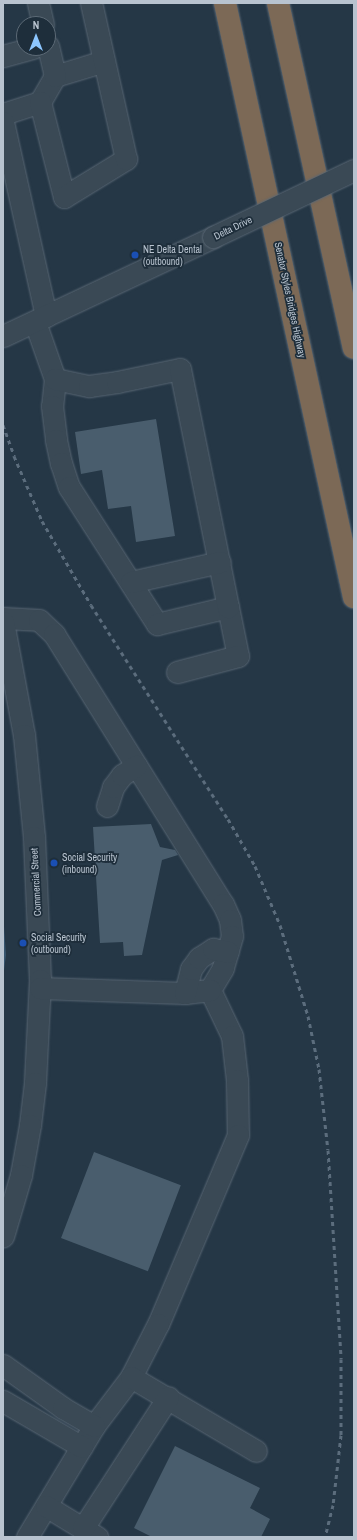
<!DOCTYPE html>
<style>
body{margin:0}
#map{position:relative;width:357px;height:1540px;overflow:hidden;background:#253746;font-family:"Archivo Narrow",sans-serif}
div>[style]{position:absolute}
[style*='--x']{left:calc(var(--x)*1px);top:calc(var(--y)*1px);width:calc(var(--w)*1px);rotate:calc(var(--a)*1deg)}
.water>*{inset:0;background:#37556e}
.building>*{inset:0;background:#495d6d;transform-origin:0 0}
.roads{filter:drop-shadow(0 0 1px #586673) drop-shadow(0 0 1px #586673)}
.minor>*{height:21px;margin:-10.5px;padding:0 10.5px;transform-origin:10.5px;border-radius:10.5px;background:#3a4955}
.highway>*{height:22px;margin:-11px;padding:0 11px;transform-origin:11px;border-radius:11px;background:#7c6956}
.rail>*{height:3px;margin-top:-1.5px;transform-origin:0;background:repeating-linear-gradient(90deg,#5c6d7d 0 4px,transparent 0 8px)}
.bridges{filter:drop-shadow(0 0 1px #586673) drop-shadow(0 0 1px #586673)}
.minor-bridge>*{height:21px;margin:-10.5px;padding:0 10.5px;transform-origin:10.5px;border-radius:10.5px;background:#3a4955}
.dots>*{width:11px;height:11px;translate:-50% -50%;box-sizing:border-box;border:2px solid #1e2e3b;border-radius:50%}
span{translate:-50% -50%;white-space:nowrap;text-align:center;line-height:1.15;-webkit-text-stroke:3.5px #1e2e3b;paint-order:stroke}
.street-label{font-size:10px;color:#b8c3cf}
.poi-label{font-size:10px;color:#b8c3cf}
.left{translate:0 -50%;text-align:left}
.frame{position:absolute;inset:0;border:4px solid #b8c3cf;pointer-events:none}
.north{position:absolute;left:16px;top:16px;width:40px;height:40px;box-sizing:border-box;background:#1e2e3b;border:1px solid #5c6a76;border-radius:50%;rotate:0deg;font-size:11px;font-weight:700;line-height:16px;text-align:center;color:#b8c3cf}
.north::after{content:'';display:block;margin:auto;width:14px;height:18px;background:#8cc6ff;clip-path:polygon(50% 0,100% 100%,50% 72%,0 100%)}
</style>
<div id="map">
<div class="water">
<i style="clip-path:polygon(3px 912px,6px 955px,3px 978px)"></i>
</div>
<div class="building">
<i style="clip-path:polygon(156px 419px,175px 536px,136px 542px,131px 506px,108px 509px,102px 470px,81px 474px,75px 432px)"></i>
<i style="clip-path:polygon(151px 824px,160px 847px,175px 850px,178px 855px,162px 860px,142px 955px,124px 956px,123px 942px,100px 943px,93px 827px)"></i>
<i style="left:94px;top:1152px;width:93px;height:92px;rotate:21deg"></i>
<i style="clip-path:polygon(175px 1446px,260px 1488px,250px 1508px,270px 1519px,261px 1537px,152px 1537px,134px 1528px)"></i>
</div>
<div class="roads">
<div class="minor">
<i style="--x:38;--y:3;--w:22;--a:77"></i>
<i style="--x:3;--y:56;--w:31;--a:-15"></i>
<i style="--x:55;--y:76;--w:51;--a:-17"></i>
<i style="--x:40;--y:102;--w:30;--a:-60"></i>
<i style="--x:55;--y:76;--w:31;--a:-103"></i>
<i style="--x:3;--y:114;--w:39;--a:-18"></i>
<i style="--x:40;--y:102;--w:98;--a:75.8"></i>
<i style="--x:64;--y:197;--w:73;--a:-31.5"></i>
<i style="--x:126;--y:159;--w:160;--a:-102.6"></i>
<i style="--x:3;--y:122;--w:199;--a:77.5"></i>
<i style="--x:35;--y:322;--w:60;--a:70.7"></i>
<i style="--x:55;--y:379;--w:27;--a:96"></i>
<i style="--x:52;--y:406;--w:34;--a:83"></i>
<i style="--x:56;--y:440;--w:24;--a:78"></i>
<i style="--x:61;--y:463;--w:25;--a:72"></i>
<i style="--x:69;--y:487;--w:163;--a:57.3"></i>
<i style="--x:157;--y:624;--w:73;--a:-13.5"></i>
<i style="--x:228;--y:607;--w:50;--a:78.5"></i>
<i style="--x:238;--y:656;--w:63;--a:165.3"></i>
<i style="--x:3;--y:336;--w:232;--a:-25.2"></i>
<i style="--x:55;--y:379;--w:35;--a:12"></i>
<i style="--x:89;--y:386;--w:28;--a:-8"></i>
<i style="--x:117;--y:382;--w:64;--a:-11.7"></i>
<i style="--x:180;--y:369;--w:243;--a:78.6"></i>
<i style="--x:131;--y:582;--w:91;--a:-12.7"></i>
<i style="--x:3;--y:618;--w:36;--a:3"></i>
<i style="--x:39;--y:620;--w:21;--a:43"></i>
<i style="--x:54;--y:634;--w:319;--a:58"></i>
<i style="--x:223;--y:904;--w:17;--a:66"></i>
<i style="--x:230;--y:920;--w:16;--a:83"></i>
<i style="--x:232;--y:936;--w:33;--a:106"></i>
<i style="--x:223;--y:968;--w:26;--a:121"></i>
<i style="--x:210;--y:990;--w:51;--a:64.4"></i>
<i style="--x:232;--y:1036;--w:44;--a:83.5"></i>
<i style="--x:237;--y:1080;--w:55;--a:89"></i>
<i style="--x:238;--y:1135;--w:205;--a:112.9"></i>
<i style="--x:158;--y:1324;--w:59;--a:117"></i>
<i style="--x:131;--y:1377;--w:61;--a:127.1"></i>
<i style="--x:94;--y:1426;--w:130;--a:121.1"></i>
<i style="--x:3;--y:622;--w:115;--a:79.5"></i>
<i style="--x:24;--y:735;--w:102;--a:84.4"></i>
<i style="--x:34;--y:837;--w:143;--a:87.6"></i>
<i style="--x:40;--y:980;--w:103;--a:92.8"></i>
<i style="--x:35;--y:1083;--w:42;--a:96.8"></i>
<i style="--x:30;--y:1125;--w:51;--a:100.2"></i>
<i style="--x:21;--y:1175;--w:64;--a:106.4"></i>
<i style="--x:107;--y:806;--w:20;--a:-72"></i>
<i style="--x:113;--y:787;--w:15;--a:-53"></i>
<i style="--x:122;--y:775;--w:17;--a:-33"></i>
<i style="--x:40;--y:988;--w:145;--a:2"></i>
<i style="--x:185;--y:993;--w:25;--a:-7"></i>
<i style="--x:185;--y:993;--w:25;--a:-76"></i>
<i style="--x:191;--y:969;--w:14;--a:-54"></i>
<i style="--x:199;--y:958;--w:17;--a:-33"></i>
<i style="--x:213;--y:949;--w:15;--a:11"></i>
<i style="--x:3;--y:1365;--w:74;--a:35.6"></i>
<i style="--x:63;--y:1408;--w:36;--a:30"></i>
<i style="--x:131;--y:1377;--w:145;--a:30.6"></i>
<i style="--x:3;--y:1401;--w:91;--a:30.2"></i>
<i style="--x:46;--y:1506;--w:60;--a:31.3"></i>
<i style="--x:83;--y:1528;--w:156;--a:-57"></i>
</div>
<div class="highway">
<i style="--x:225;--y:3;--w:608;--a:77.75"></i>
<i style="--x:278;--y:3;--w:353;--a:77.6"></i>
</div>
</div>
<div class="rail">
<i style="--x:3;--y:425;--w:33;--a:70"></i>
<i style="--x:14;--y:456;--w:71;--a:66.7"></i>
<i style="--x:42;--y:521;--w:97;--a:59.7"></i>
<i style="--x:91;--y:605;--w:254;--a:57.4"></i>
<i style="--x:228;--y:819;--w:54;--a:60.1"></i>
<i style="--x:255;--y:866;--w:64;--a:67"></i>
<i style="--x:280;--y:925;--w:95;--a:72.9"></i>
<i style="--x:308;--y:1016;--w:54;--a:78.3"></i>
<i style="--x:319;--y:1069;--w:81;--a:83.7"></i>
<i style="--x:328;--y:1150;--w:209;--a:86.4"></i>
<i style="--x:341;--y:1359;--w:76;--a:90"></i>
<i style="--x:341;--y:1435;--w:70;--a:96.5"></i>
<i style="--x:333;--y:1505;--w:33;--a:104"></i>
</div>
<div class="bridges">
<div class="minor-bridge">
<i style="--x:213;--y:237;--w:156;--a:-25.4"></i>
</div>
</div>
<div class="dots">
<i style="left:135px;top:255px;background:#1a4fb4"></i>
<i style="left:54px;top:863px;background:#1a4fb4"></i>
<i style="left:23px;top:943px;background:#1a4fb4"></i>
</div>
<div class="street-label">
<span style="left:233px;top:228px;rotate:-26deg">Delta Drive</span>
<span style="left:290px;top:300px;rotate:78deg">Senator Styles Bridges Highway</span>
<span style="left:36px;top:882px;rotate:-93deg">Commercial Street</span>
</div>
<div class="poi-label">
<span class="left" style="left:143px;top:255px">NE Delta Dental<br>(outbound)</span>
<span class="left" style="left:62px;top:863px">Social Security<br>(inbound)</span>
<span class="left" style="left:31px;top:943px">Social Security<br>(outbound)</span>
</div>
<div class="frame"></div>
<div class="north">N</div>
</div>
